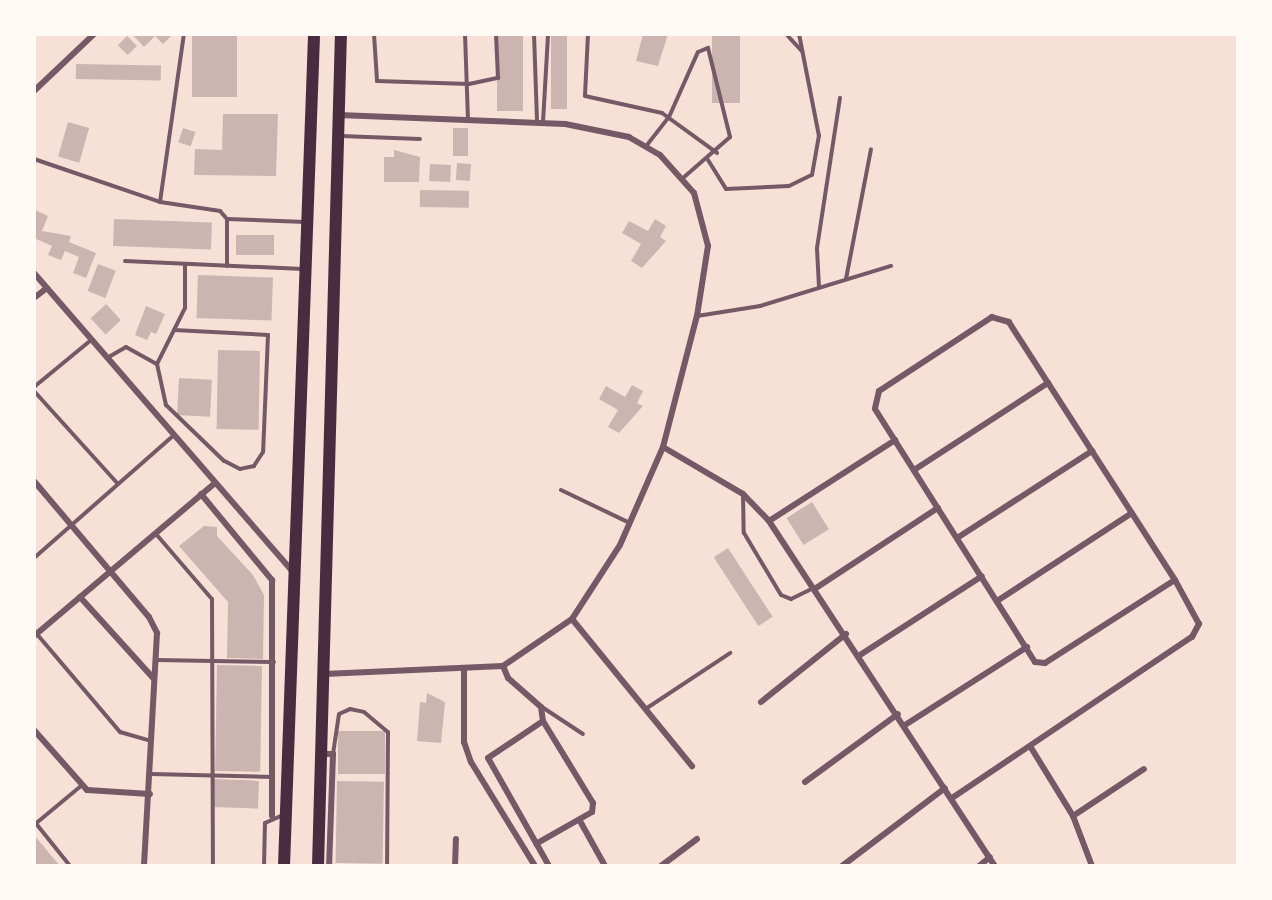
<!DOCTYPE html>
<style>
body{margin:0}
#map{position:relative;width:1272px;height:900px;overflow:hidden;background:#f7e1d7;font-family:"Varela Round",sans-serif}
div>[style]{position:absolute}
[style*='--x']{left:calc(var(--x)*1px);top:calc(var(--y)*1px);width:calc(var(--w)*1px);rotate:calc(var(--a)*1deg)}
.building>*{inset:0;background:#ccb4b1;transform-origin:0 0}
.service>*{height:4px;margin:-2px;padding:0 2px;transform-origin:2px;border-radius:2px;background:#755966}
.minor>*{height:6px;margin:-3px;padding:0 3px;transform-origin:3px;border-radius:3px;background:#755966}
.trunk>*{height:12px;margin:-6px;padding:0 6px;transform-origin:6px;border-radius:6px;background:#4a2c40}
span{translate:-50% -50%;white-space:nowrap;text-align:center;line-height:1.15;-webkit-text-stroke:5px #fffaf5;paint-order:stroke}
.frame{position:absolute;inset:0;border:36px solid #fffaf5;pointer-events:none}
</style>
<div id="map">
<div class="building">
<i style="clip-path:polygon(132px 34px,173px 34px,163px 44px,155px 36px,144px 47px)"></i>
<i style="left:192px;top:34px;width:45px;height:63px"></i>
<i style="left:497px;top:34px;width:26px;height:77px"></i>
<i style="left:551px;top:34px;width:16px;height:75px"></i>
<i style="clip-path:polygon(643px 34px,668px 34px,658px 66px,636px 61px)"></i>
<i style="left:712px;top:34px;width:28px;height:69px"></i>
<i style="left:127px;top:36px;width:14px;height:13px;rotate:45deg"></i>
<i style="left:76px;top:64px;width:85px;height:15px;rotate:1deg"></i>
<i style="clip-path:polygon(223px 114px,278px 114px,276px 176px,194px 175px,195px 149px,222px 150px)"></i>
<i style="left:68px;top:122px;width:22px;height:36px;rotate:16deg"></i>
<i style="left:183px;top:128px;width:13px;height:15px;rotate:18deg"></i>
<i style="left:453px;top:128px;width:15px;height:28px"></i>
<i style="clip-path:polygon(394px 150px,420px 157px,419px 182px,384px 182px,384px 157px,394px 157px)"></i>
<i style="left:457px;top:163px;width:14px;height:17px;rotate:4deg"></i>
<i style="left:430px;top:164px;width:21px;height:17px;rotate:3deg"></i>
<i style="left:420px;top:190px;width:49px;height:17px;rotate:1deg"></i>
<i style="clip-path:polygon(35px 210px,48px 216px,42px 231px,71px 236px,69px 242px,96px 253px,86px 278px,73px 273px,79px 257px,65px 251px,61px 260px,48px 255px,52px 246px,34px 238px)"></i>
<i style="left:114px;top:219px;width:98px;height:27px;rotate:2deg"></i>
<i style="clip-path:polygon(655px 219px,666px 226px,660px 237px,666px 241px,642px 268px,631px 261px,641px 244px,622px 233px,629px 221px,648px 231px)"></i>
<i style="left:236px;top:235px;width:38px;height:20px"></i>
<i style="left:98px;top:264px;width:19px;height:29px;rotate:21deg"></i>
<i style="left:198px;top:275px;width:75px;height:43px;rotate:2deg"></i>
<i style="left:106px;top:304px;width:22px;height:21px;rotate:47deg"></i>
<i style="clip-path:polygon(146px 306px,165px 314px,156px 334px,151px 332px,147px 340px,135px 335px)"></i>
<i style="left:218px;top:350px;width:42px;height:79px;rotate:1deg"></i>
<i style="left:179px;top:378px;width:33px;height:37px;rotate:3deg"></i>
<i style="clip-path:polygon(632px 385px,643px 391px,637px 403px,643px 406px,619px 433px,608px 427px,618px 410px,599px 399px,606px 386px,625px 397px)"></i>
<i style="left:812px;top:502px;width:32px;height:30px;rotate:58deg"></i>
<i style="clip-path:polygon(204px 526px,217px 527px,217px 536px,253px 575px,264px 595px,263px 659px,227px 658px,228px 602px,179px 546px)"></i>
<i style="left:728px;top:548px;width:82px;height:17px;rotate:57deg"></i>
<i style="left:217px;top:665px;width:45px;height:106px;rotate:1deg"></i>
<i style="clip-path:polygon(427px 693px,445px 702px,441px 743px,417px 741px,420px 702px,426px 703px)"></i>
<i style="left:338px;top:731px;width:47px;height:43px"></i>
<i style="left:213px;top:779px;width:46px;height:28px;rotate:2deg"></i>
<i style="left:337px;top:781px;width:47px;height:82px;rotate:1deg"></i>
<i style="clip-path:polygon(34px 835px,60px 866px,34px 866px)"></i>
</div>
<div class="service">
<i style="--x:374;--y:34;--w:47;--a:86.3"></i>
<i style="--x:377;--y:81;--w:92;--a:1.9"></i>
<i style="--x:469;--y:84;--w:30;--a:-12"></i>
<i style="--x:498;--y:78;--w:44;--a:-92.6"></i>
<i style="--x:465;--y:34;--w:84;--a:88"></i>
<i style="--x:534;--y:34;--w:88;--a:88"></i>
<i style="--x:588;--y:34;--w:62;--a:92.8"></i>
<i style="--x:585;--y:96;--w:79;--a:12.4"></i>
<i style="--x:662;--y:113;--w:68;--a:36"></i>
<i style="--x:786;--y:34;--w:23;--a:47"></i>
<i style="--x:543;--y:122;--w:88;--a:-86.7"></i>
<i style="--x:341;--y:136;--w:79;--a:2.2"></i>
<i style="--x:647;--y:145;--w:36;--a:-52"></i>
<i style="--x:669;--y:117;--w:71;--a:-66"></i>
<i style="--x:698;--y:52;--w:11;--a:-22"></i>
<i style="--x:708;--y:48;--w:92;--a:76.1"></i>
<i style="--x:730;--y:137;--w:62;--a:138.9"></i>
<i style="--x:34;--y:159;--w:133;--a:18.8"></i>
<i style="--x:160;--y:202;--w:61;--a:8.5"></i>
<i style="--x:220;--y:211;--w:11;--a:49"></i>
<i style="--x:708;--y:160;--w:34;--a:58"></i>
<i style="--x:726;--y:189;--w:63;--a:-2.7"></i>
<i style="--x:789;--y:186;--w:25;--a:-26"></i>
<i style="--x:812;--y:175;--w:40;--a:-80"></i>
<i style="--x:819;--y:136;--w:104;--a:-101.1"></i>
<i style="--x:160;--y:202;--w:170;--a:-81.9"></i>
<i style="--x:125;--y:261;--w:178;--a:2.6"></i>
<i style="--x:227;--y:266;--w:47;--a:-90"></i>
<i style="--x:227;--y:219;--w:78;--a:2.2"></i>
<i style="--x:846;--y:279;--w:132;--a:-79.1"></i>
<i style="--x:819;--y:287;--w:39;--a:-93"></i>
<i style="--x:817;--y:248;--w:152;--a:-81.3"></i>
<i style="--x:697;--y:316;--w:64;--a:-9"></i>
<i style="--x:760;--y:306;--w:137;--a:-17"></i>
<i style="--x:174;--y:330;--w:94;--a:3"></i>
<i style="--x:268;--y:335;--w:117;--a:92.4"></i>
<i style="--x:263;--y:452;--w:17;--a:123"></i>
<i style="--x:254;--y:466;--w:14;--a:168"></i>
<i style="--x:240;--y:469;--w:18;--a:-153"></i>
<i style="--x:224;--y:461;--w:81;--a:-136"></i>
<i style="--x:166;--y:405;--w:42;--a:-102.4"></i>
<i style="--x:157;--y:364;--w:63;--a:-63.4"></i>
<i style="--x:185;--y:308;--w:44;--a:-90"></i>
<i style="--x:107;--y:358;--w:22;--a:-30"></i>
<i style="--x:126;--y:347;--w:35;--a:29"></i>
<i style="--x:34;--y:387;--w:74;--a:-39.5"></i>
<i style="--x:34;--y:391;--w:125;--a:47.9"></i>
<i style="--x:561;--y:490;--w:76;--a:25.6"></i>
<i style="--x:743;--y:494;--w:39;--a:89"></i>
<i style="--x:744;--y:533;--w:72;--a:59.2"></i>
<i style="--x:781;--y:595;--w:11;--a:22"></i>
<i style="--x:791;--y:599;--w:25;--a:-26"></i>
<i style="--x:156;--y:534;--w:86;--a:49.3"></i>
<i style="--x:212;--y:599;--w:267;--a:89.8"></i>
<i style="--x:34;--y:558;--w:186;--a:-41.3"></i>
<i style="--x:36;--y:633;--w:130;--a:49.7"></i>
<i style="--x:120;--y:732;--w:32;--a:16"></i>
<i style="--x:156;--y:660;--w:118;--a:1"></i>
<i style="--x:542;--y:707;--w:49;--a:33.4"></i>
<i style="--x:647;--y:708;--w:100;--a:-33.5"></i>
<i style="--x:333;--y:754;--w:40;--a:-81.5"></i>
<i style="--x:339;--y:714;--w:12;--a:-24"></i>
<i style="--x:350;--y:709;--w:14;--a:12"></i>
<i style="--x:364;--y:712;--w:31;--a:40"></i>
<i style="--x:388;--y:732;--w:134;--a:90.4"></i>
<i style="--x:151;--y:774;--w:122;--a:1.4"></i>
<i style="--x:34;--y:821;--w:58;--a:51.3"></i>
<i style="--x:34;--y:825;--w:61;--a:-39.7"></i>
<i style="--x:264;--y:866;--w:43;--a:-88.7"></i>
<i style="--x:265;--y:823;--w:22;--a:-24"></i>
</div>
<div class="minor">
<i style="--x:34;--y:91;--w:83;--a:-43.5"></i>
<i style="--x:34;--y:273;--w:396;--a:49.1"></i>
<i style="--x:34;--y:298;--w:16;--a:-38"></i>
<i style="--x:663;--y:447;--w:93;--a:30.4"></i>
<i style="--x:743;--y:494;--w:37;--a:46"></i>
<i style="--x:769;--y:521;--w:412;--a:56.8"></i>
<i style="--x:914;--y:470;--w:160;--a:-33"></i>
<i style="--x:34;--y:481;--w:178;--a:49.8"></i>
<i style="--x:149;--y:617;--w:18;--a:63"></i>
<i style="--x:157;--y:633;--w:233;--a:93.2"></i>
<i style="--x:201;--y:494;--w:112;--a:50.5"></i>
<i style="--x:272;--y:580;--w:236;--a:90"></i>
<i style="--x:769;--y:521;--w:150;--a:-32.7"></i>
<i style="--x:957;--y:538;--w:161;--a:-32.8"></i>
<i style="--x:816;--y:588;--w:146;--a:-33.3"></i>
<i style="--x:80;--y:597;--w:110;--a:47.9"></i>
<i style="--x:997;--y:601;--w:161;--a:-33.1"></i>
<i style="--x:572;--y:619;--w:190;--a:50.8"></i>
<i style="--x:34;--y:636;--w:237;--a:-40.2"></i>
<i style="--x:860;--y:655;--w:145;--a:-32.9"></i>
<i style="--x:503;--y:666;--w:13;--a:67"></i>
<i style="--x:508;--y:678;--w:44;--a:41.3"></i>
<i style="--x:541;--y:707;--w:14;--a:82"></i>
<i style="--x:543;--y:721;--w:96;--a:58.6"></i>
<i style="--x:593;--y:803;--w:9;--a:96"></i>
<i style="--x:592;--y:812;--w:64;--a:150.3"></i>
<i style="--x:464;--y:670;--w:72;--a:90"></i>
<i style="--x:464;--y:742;--w:21;--a:71"></i>
<i style="--x:471;--y:762;--w:122;--a:58.4"></i>
<i style="--x:324;--y:674;--w:179;--a:-2.6"></i>
<i style="--x:503;--y:666;--w:83;--a:-34.3"></i>
<i style="--x:572;--y:619;--w:88;--a:-57"></i>
<i style="--x:620;--y:545;--w:107;--a:-66.3"></i>
<i style="--x:663;--y:447;--w:135;--a:-75.5"></i>
<i style="--x:697;--y:316;--w:71;--a:-81.1"></i>
<i style="--x:708;--y:246;--w:55;--a:-104.8"></i>
<i style="--x:694;--y:193;--w:51;--a:-131.8"></i>
<i style="--x:660;--y:155;--w:36;--a:-150"></i>
<i style="--x:629;--y:137;--w:65;--a:-168.5"></i>
<i style="--x:565;--y:124;--w:226;--a:-177.7"></i>
<i style="--x:761;--y:702;--w:109;--a:-38.7"></i>
<i style="--x:543;--y:721;--w:66;--a:146.1"></i>
<i style="--x:488;--y:758;--w:124;--a:60.5"></i>
<i style="--x:905;--y:725;--w:145;--a:-32.6"></i>
<i style="--x:34;--y:730;--w:80;--a:48.5"></i>
<i style="--x:87;--y:790;--w:63;--a:3.6"></i>
<i style="--x:1030;--y:746;--w:82;--a:58.4"></i>
<i style="--x:1073;--y:816;--w:53;--a:69.2"></i>
<i style="--x:322;--y:754;--w:11;--a:0"></i>
<i style="--x:333;--y:754;--w:112;--a:92"></i>
<i style="--x:805;--y:782;--w:115;--a:-36.2"></i>
<i style="--x:952;--y:798;--w:289;--a:-33.9"></i>
<i style="--x:1192;--y:637;--w:15;--a:-62"></i>
<i style="--x:1199;--y:624;--w:50;--a:-118.6"></i>
<i style="--x:1175;--y:580;--w:307;--a:-122.8"></i>
<i style="--x:1009;--y:322;--w:18;--a:-164"></i>
<i style="--x:992;--y:317;--w:135;--a:146.8"></i>
<i style="--x:879;--y:391;--w:18;--a:103"></i>
<i style="--x:875;--y:409;--w:299;--a:57.7"></i>
<i style="--x:1035;--y:662;--w:10;--a:6"></i>
<i style="--x:1045;--y:663;--w:154;--a:-32.6"></i>
<i style="--x:1073;--y:816;--w:85;--a:-33.5"></i>
<i style="--x:580;--y:821;--w:51;--a:60.9"></i>
<i style="--x:455;--y:866;--w:27;--a:-88"></i>
<i style="--x:661;--y:866;--w:45;--a:-36.9"></i>
<i style="--x:842;--y:866;--w:129;--a:-37.1"></i>
<i style="--x:979;--y:866;--w:14;--a:-39"></i>
</div>
<div class="trunk">
<i style="--x:284;--y:866;--w:833;--a:-87.93"></i>
<i style="--x:318;--y:866;--w:832;--a:-88.42"></i>
</div>
<div class="frame"></div>
</div>
